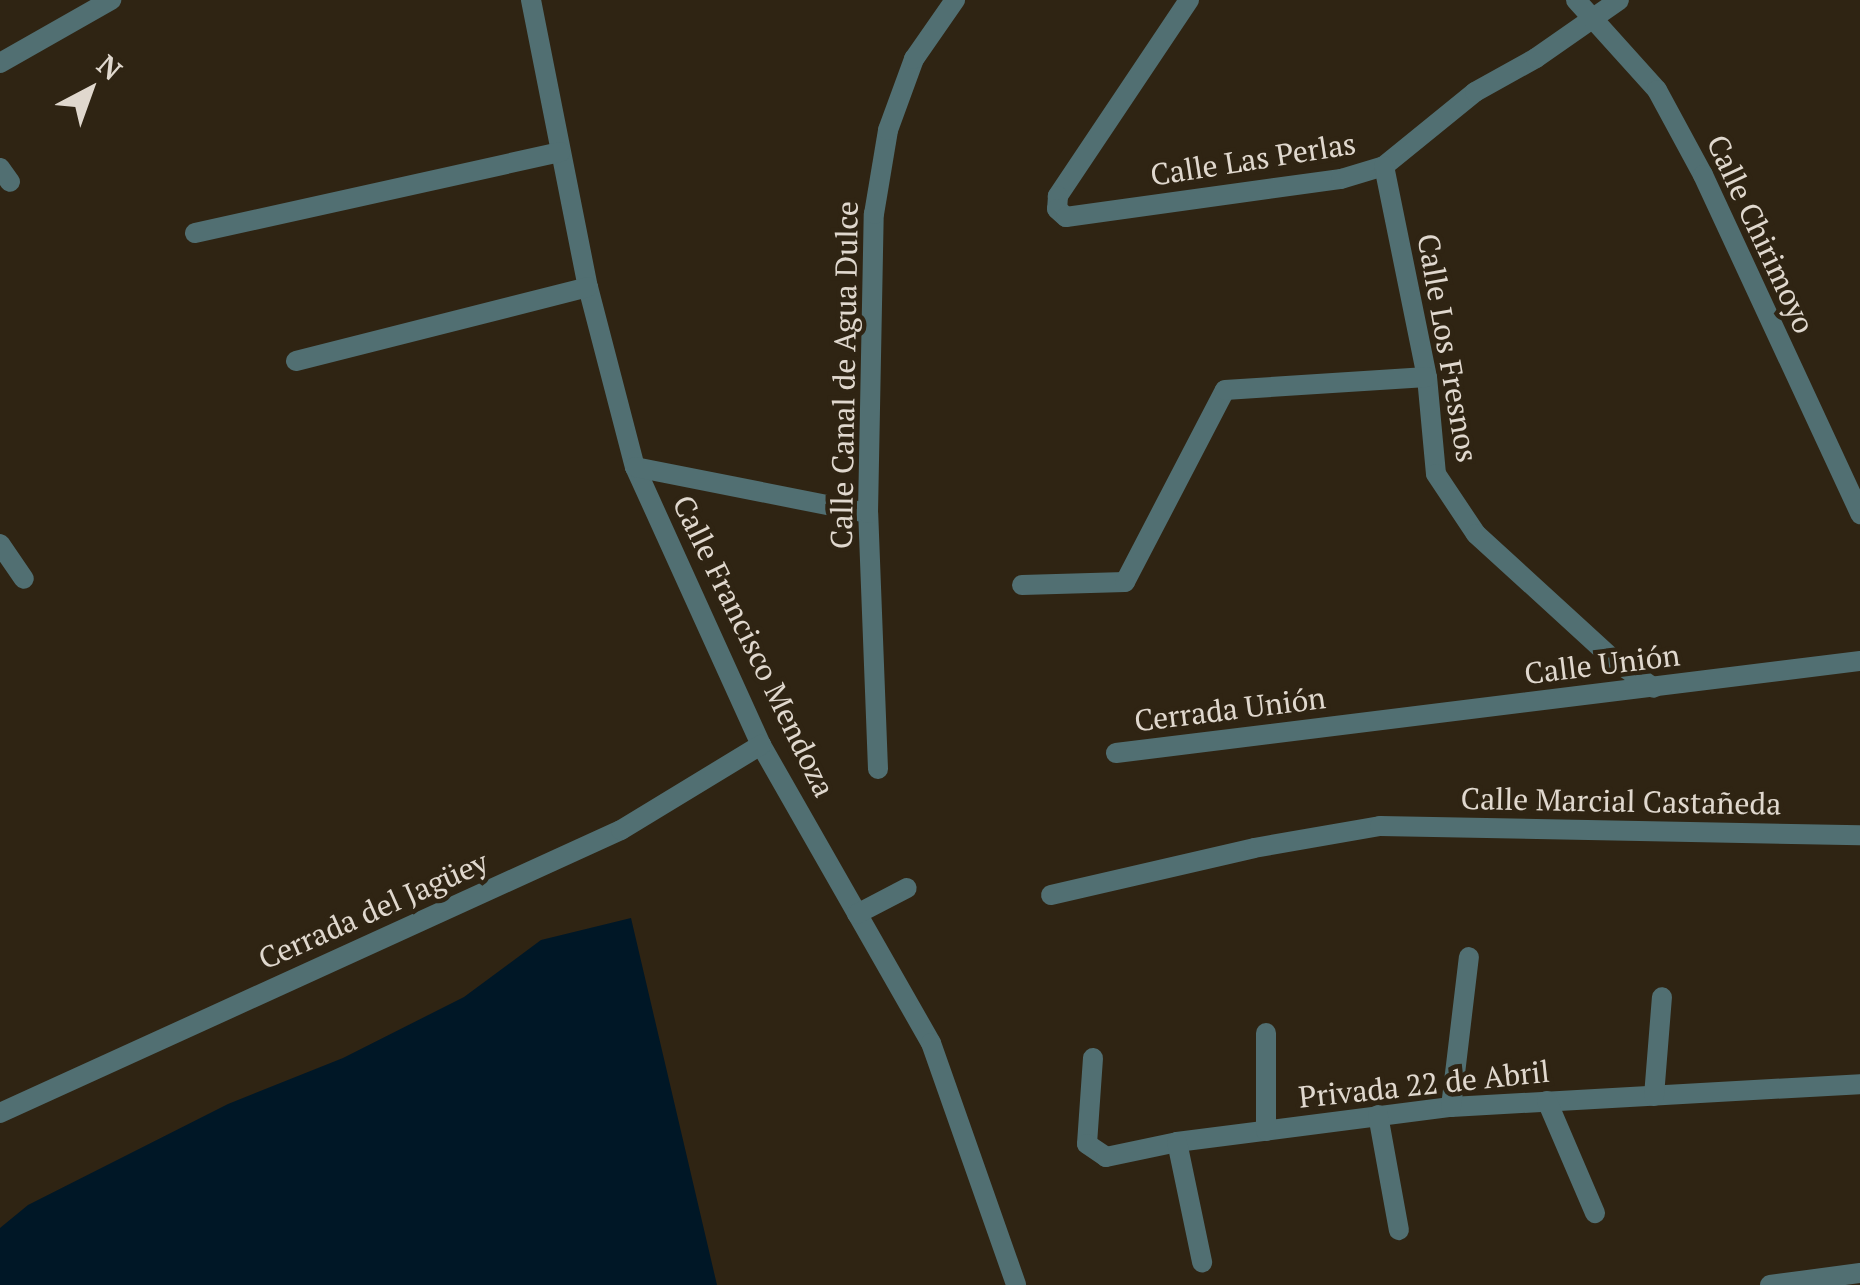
<!DOCTYPE html>
<meta charset="utf-8">
<style>
body{margin:0}
#map{position:relative;width:1860px;height:1285px;overflow:hidden;background:#2f2413;font-family:"PT Serif",serif}
div>[style]{position:absolute}
[style*='--x']{left:calc(var(--x)*1px);top:calc(var(--y)*1px);width:calc(var(--w)*1px);rotate:calc(var(--a)*1deg)}
.water>*{inset:0;background:#001726}
.minor>*{height:20px;margin:-10px;padding:0 10px;transform-origin:10px;border-radius:10px;background:#516f72}
span{translate:-50% -50%;white-space:nowrap;text-align:center;line-height:1.15;-webkit-text-stroke:9px #2f2413;paint-order:stroke}
.street-label{font-size:30px;color:#e0d8ce}
.north{position:absolute;left:40px;top:40px;width:100px;height:100px;-webkit-text-stroke:8px #2f2413;paint-order:stroke;rotate:41deg;font-size:28px;font-weight:700;line-height:40px;text-align:center;color:#e0d8ce}
.north::after{content:'';display:block;margin:auto;width:35px;height:45px;background:#e0d8ce;clip-path:polygon(50% 0,100% 100%,50% 72%,0 100%)}
</style>
<div id="map">
<div class="water">
<i style="clip-path:polygon(631px 918px,717px 1285px,0 1285px,0 1228px,28px 1205px,228px 1104px,343px 1058px,464px 997px,541px 940px)"></i>
</div>
<div class="minor">
<i style="--x:531;--y:0;--w:293;--a:78.8"></i>
<i style="--x:588;--y:287;--w:186;--a:75.4"></i>
<i style="--x:635;--y:467;--w:305;--a:65.6"></i>
<i style="--x:761;--y:745;--w:343;--a:60.3"></i>
<i style="--x:931;--y:1043;--w:256;--a:70.6"></i>
<i style="--x:1189;--y:0;--w:236;--a:123.8"></i>
<i style="--x:1058;--y:196;--w:13;--a:94"></i>
<i style="--x:1057;--y:209;--w:12;--a:42"></i>
<i style="--x:1066;--y:217;--w:278;--a:-7.9"></i>
<i style="--x:1341;--y:179;--w:45;--a:-16.8"></i>
<i style="--x:1384;--y:166;--w:117;--a:-39.1"></i>
<i style="--x:1475;--y:92;--w:70;--a:-29.1"></i>
<i style="--x:1536;--y:58;--w:101;--a:-34.9"></i>
<i style="--x:1576;--y:0;--w:121;--a:48"></i>
<i style="--x:1657;--y:90;--w:97;--a:61.6"></i>
<i style="--x:1703;--y:175;--w:374;--a:65.1"></i>
<i style="--x:0;--y:63;--w:128;--a:-29.6"></i>
<i style="--x:1384;--y:166;--w:215;--a:78.5"></i>
<i style="--x:1427;--y:377;--w:97;--a:84.7"></i>
<i style="--x:1436;--y:474;--w:72;--a:56.3"></i>
<i style="--x:1476;--y:534;--w:188;--a:42.4"></i>
<i style="--x:1615;--y:661;--w:47;--a:34.7"></i>
<i style="--x:0;--y:168;--w:17;--a:54"></i>
<i style="--x:195;--y:233;--w:374;--a:-12.5"></i>
<i style="--x:296;--y:361;--w:301;--a:-14.2"></i>
<i style="--x:635;--y:467;--w:237;--a:11.2"></i>
<i style="--x:0;--y:544;--w:42;--a:55.6"></i>
<i style="--x:1022;--y:585;--w:103;--a:-1.7"></i>
<i style="--x:1125;--y:582;--w:216;--a:-62.5"></i>
<i style="--x:1225;--y:390;--w:202;--a:-3.7"></i>
<i style="--x:1116;--y:753;--w:750;--a:-7.05"></i>
<i style="--x:878;--y:769;--w:256;--a:-92.2"></i>
<i style="--x:868;--y:513;--w:299;--a:-88.9"></i>
<i style="--x:874;--y:214;--w:85;--a:-80.5"></i>
<i style="--x:888;--y:130;--w:76;--a:-69.9"></i>
<i style="--x:914;--y:59;--w:72;--a:-55.2"></i>
<i style="--x:1051;--y:895;--w:208;--a:-13"></i>
<i style="--x:1254;--y:848;--w:128;--a:-9.9"></i>
<i style="--x:1380;--y:826;--w:480;--a:1.1"></i>
<i style="--x:857;--y:914;--w:56;--a:-27.5"></i>
<i style="--x:1093;--y:1058;--w:86;--a:94"></i>
<i style="--x:1087;--y:1144;--w:23;--a:34"></i>
<i style="--x:1106;--y:1157;--w:73;--a:-11.9"></i>
<i style="--x:1177;--y:1142;--w:276;--a:-7.3"></i>
<i style="--x:1451;--y:1107;--w:410;--a:-3.2"></i>
<i style="--x:1654;--y:1096;--w:99;--a:-85.4"></i>
<i style="--x:1547;--y:1101;--w:122;--a:66.8"></i>
<i style="--x:1451;--y:1107;--w:151;--a:-83.2"></i>
<i style="--x:0;--y:1113;--w:682;--a:-24.5"></i>
<i style="--x:621;--y:830;--w:164;--a:-31.3"></i>
<i style="--x:1378;--y:1115;--w:117;--a:79.7"></i>
<i style="--x:1266;--y:1131;--w:98;--a:-90"></i>
<i style="--x:1177;--y:1142;--w:123;--a:78.2"></i>
<i style="--x:1770;--y:1285;--w:91;--a:-7.6"></i>
</div>
<div class="street-label">
<span style="left:1253px;top:159px;rotate:-9deg">Calle Las Perlas</span>
<span style="left:1761px;top:234px;rotate:65deg">Calle Chirimoyo</span>
<span style="left:1448px;top:348px;rotate:80deg">Calle Los Fresnos</span>
<span style="left:844px;top:375px;rotate:-89deg">Calle Canal de Agua Dulce</span>
<span style="left:754px;top:646px;rotate:64deg">Calle Francisco Mendoza</span>
<span style="left:1602px;top:664px;rotate:-7deg">Calle Unión</span>
<span style="left:1230px;top:709px;rotate:-7deg">Cerrada Unión</span>
<span style="left:1621px;top:801px;rotate:1deg">Calle Marcial Castañeda</span>
<span style="left:373px;top:910px;rotate:-24deg">Cerrada del Jagüey</span>
<span style="left:1424px;top:1084px;rotate:-6deg">Privada 22 de Abril</span>
</div>
<div class="north">N</div>
</div>
